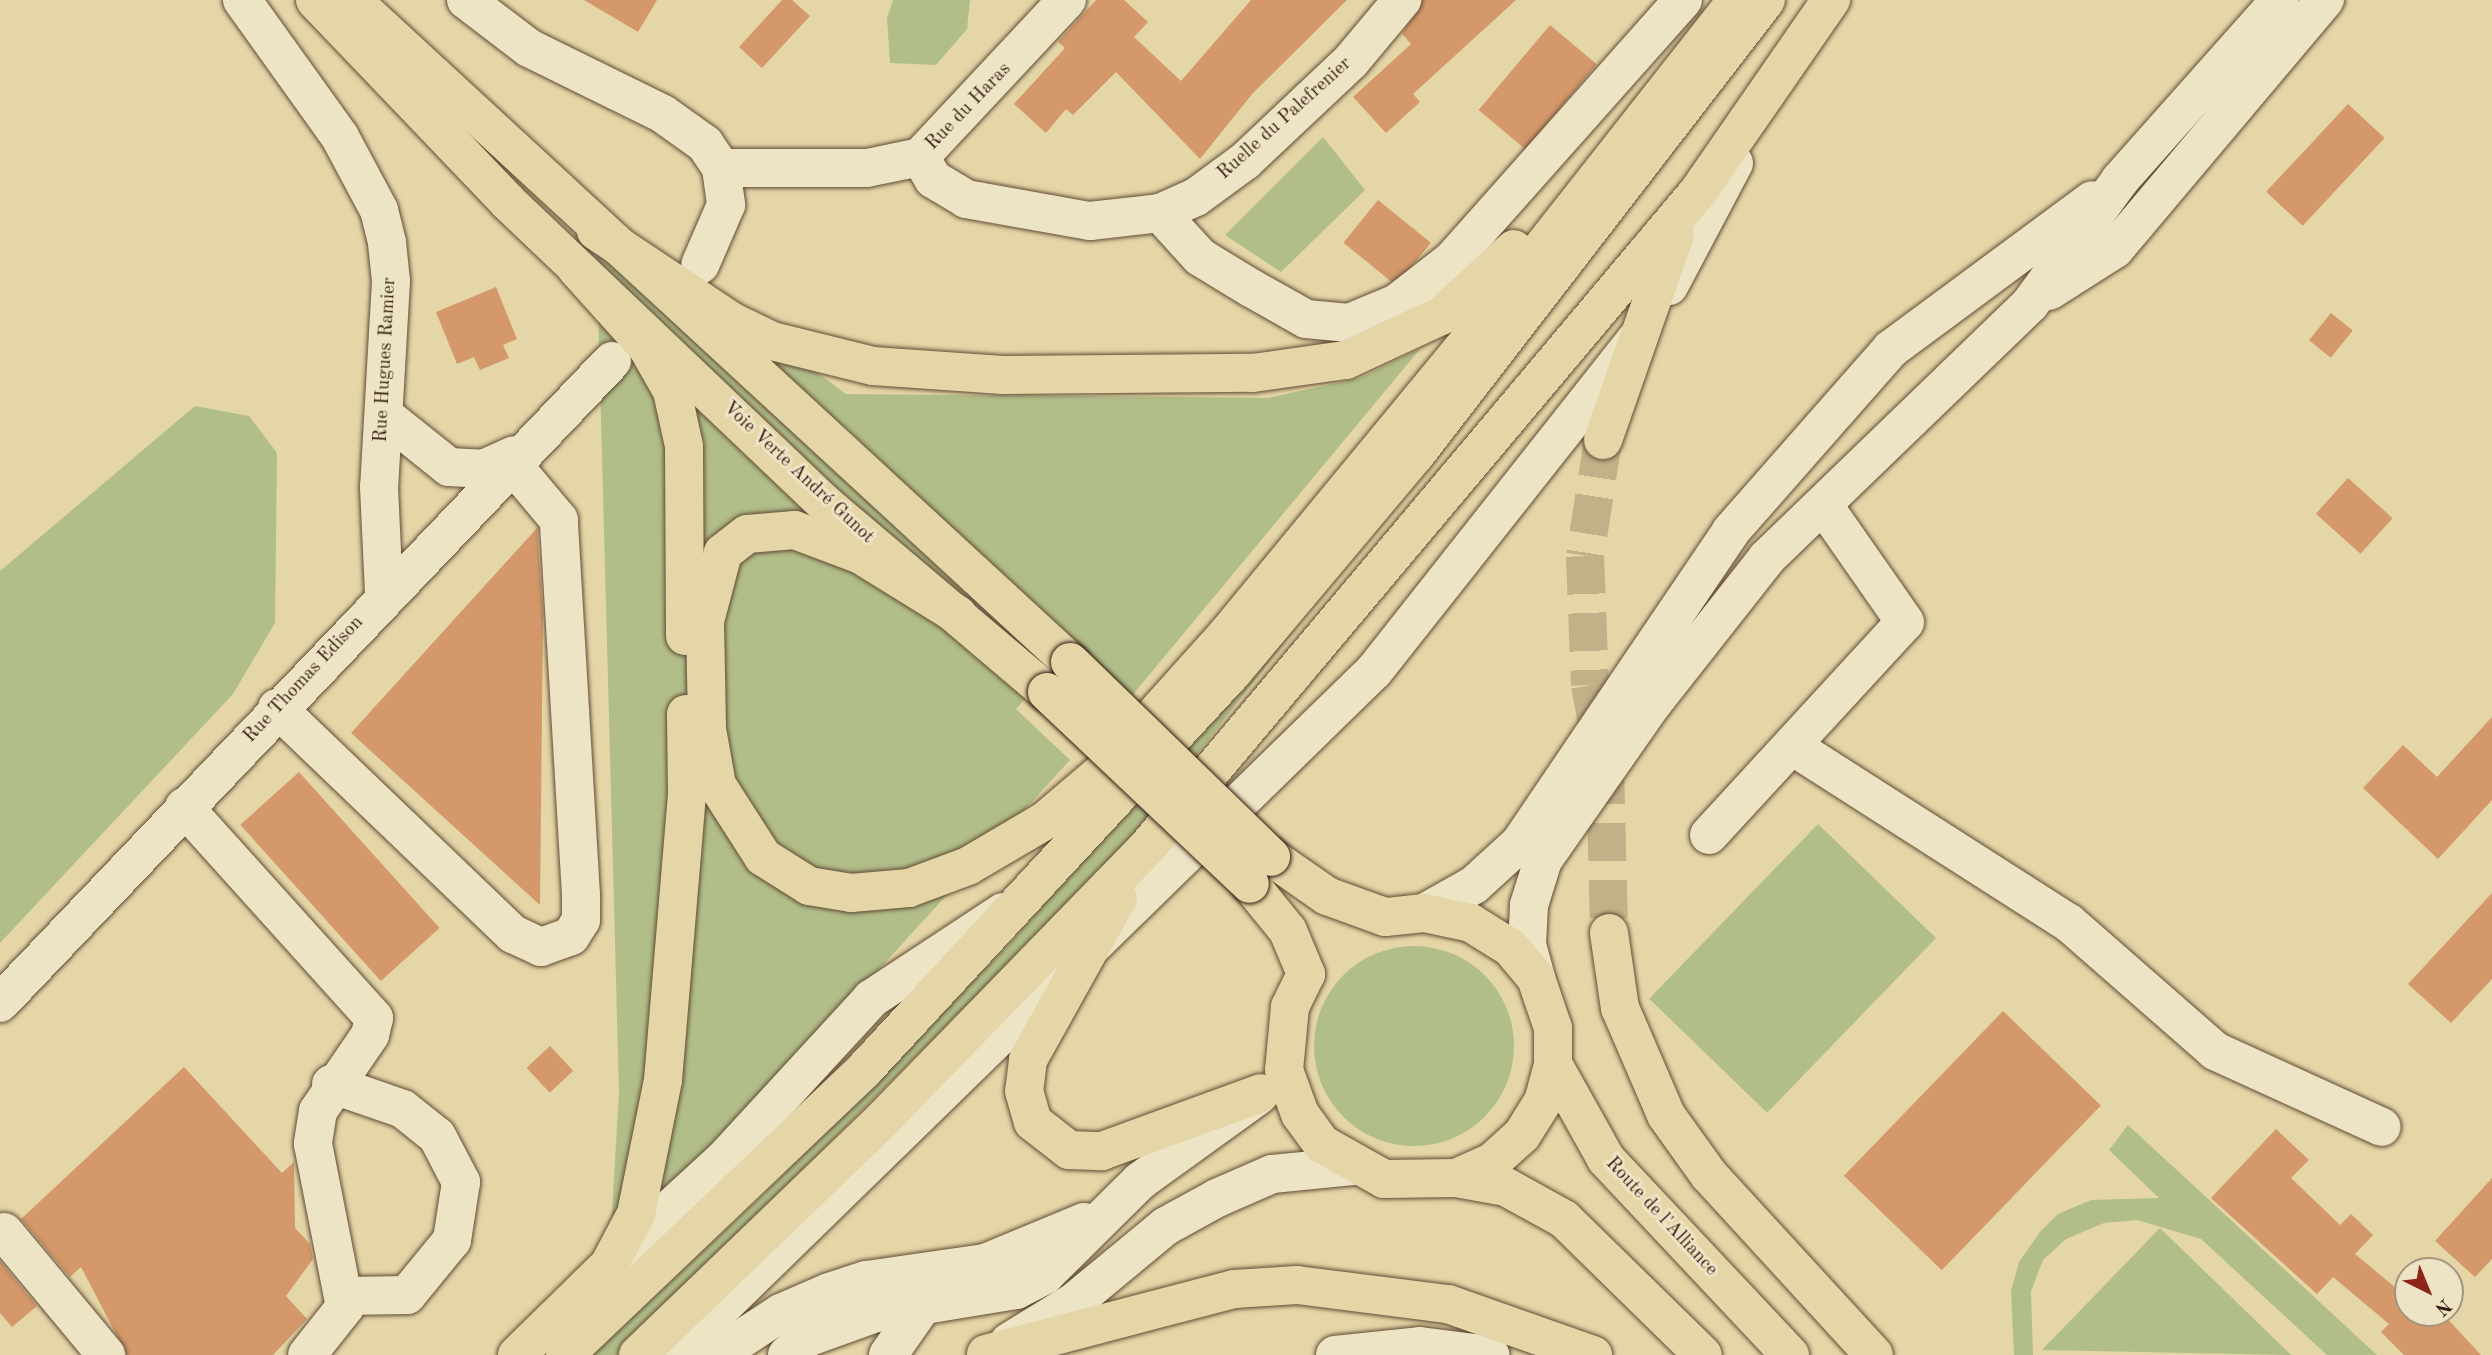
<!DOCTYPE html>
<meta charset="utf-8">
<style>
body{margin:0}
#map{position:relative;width:2492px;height:1355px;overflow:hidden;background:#e4d6a6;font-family:"Old Standard TT",serif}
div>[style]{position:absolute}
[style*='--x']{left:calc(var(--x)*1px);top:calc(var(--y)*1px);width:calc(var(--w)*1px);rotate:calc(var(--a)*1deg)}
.green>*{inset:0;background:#b1be89;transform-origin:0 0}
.round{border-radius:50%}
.building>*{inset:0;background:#d4986a;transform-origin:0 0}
.highway-tunnel>*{height:38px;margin-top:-19px;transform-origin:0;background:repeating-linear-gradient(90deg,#c1b188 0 38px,transparent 0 57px)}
.roads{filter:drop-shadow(0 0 2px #614a36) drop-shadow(0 0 2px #614a36)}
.minor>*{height:38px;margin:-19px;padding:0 19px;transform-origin:19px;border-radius:19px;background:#ede4c5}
.major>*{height:38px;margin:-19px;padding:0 19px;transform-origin:19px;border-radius:19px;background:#e4d6a6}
.highway>*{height:38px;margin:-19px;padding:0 19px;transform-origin:19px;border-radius:19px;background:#e4d6a6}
.bridges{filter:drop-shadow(0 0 2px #351b11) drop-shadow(0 0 2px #351b11)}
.major-bridge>*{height:38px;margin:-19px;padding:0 19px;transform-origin:19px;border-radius:19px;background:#e4d6a6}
span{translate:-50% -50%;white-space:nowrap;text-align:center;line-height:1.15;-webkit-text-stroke:6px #ede4c5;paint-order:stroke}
.street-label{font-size:19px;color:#351b11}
.north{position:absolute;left:2394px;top:1257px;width:70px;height:70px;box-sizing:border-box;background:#ede4c5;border:2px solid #a3947d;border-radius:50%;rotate:137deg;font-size:19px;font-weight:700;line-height:28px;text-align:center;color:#351b11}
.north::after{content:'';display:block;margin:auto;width:24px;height:32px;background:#8f2418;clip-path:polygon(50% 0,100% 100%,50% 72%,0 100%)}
</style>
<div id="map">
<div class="green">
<i style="clip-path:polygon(893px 0,970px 0,967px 29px,936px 65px,890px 63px,887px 18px)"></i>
<i style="clip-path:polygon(1323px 137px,1365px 190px,1281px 272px,1225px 235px)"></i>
<i style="clip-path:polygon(596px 231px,1061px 657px,1016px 709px,1070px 760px,609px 1265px,619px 1092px)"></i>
<i style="clip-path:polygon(747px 348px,815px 371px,846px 394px,1268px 398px,1360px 378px,1420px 349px,1130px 698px,848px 430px)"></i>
<i style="clip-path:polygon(195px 406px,249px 416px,277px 453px,275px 623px,233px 694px,0 943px,0 571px)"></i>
<i style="clip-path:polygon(1373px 529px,1126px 845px,618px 1355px,592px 1355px,765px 1193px,1011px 942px)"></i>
<i style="left:1818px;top:824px;width:164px;height:243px;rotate:44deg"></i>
<i class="round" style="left:1314px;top:946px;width:200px;height:200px"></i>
<i style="clip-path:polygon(2128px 1125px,2377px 1355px,2327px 1355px,2201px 1239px,2137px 1220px,2104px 1223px,2066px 1239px,2043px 1260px,2031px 1291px,2033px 1355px,2014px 1355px,2011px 1291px,2019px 1262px,2040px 1232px,2058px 1214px,2091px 1200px,2159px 1198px,2109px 1150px)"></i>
<i style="clip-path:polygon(2160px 1228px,2291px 1355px,2042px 1350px)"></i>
</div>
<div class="building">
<i style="clip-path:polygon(584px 0,657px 0,638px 32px)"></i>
<i style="clip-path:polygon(782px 0,792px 0,810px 16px,762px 68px,739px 47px)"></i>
<i style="clip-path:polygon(1096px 0,1124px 0,1148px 22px,1134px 37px,1181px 81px,1251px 0,1347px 0,1253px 93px,1200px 159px,1116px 72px,1073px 115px,1066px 109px,1046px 133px,1014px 104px,1065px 48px,1058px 42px)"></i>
<i style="clip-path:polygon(1423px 0,1516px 0,1413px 94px,1420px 102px,1386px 133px,1353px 97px,1411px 44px,1402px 34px)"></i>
<i style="left:1550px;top:25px;width:61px;height:111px;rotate:40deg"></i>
<i style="left:2348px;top:104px;width:50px;height:120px;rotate:43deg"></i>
<i style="left:1378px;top:200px;width:68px;height:55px;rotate:39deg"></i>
<i style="clip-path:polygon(496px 287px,517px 339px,503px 345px,509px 358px,480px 370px,474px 357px,457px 364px,436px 312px)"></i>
<i style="left:2331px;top:313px;width:28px;height:35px;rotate:39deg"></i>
<i style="left:2348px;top:478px;width:60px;height:48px;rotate:42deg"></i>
<i style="clip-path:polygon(537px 528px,543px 614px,540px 905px,351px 733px)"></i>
<i style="clip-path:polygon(2492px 717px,2492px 800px,2438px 859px,2363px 788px,2403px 745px,2437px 777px)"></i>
<i style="left:299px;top:772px;width:210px;height:79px;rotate:48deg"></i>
<i style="clip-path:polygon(2492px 893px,2492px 979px,2451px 1023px,2408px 984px)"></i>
<i style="left:2003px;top:1011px;width:136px;height:229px;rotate:44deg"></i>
<i style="left:550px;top:1046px;width:34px;height:32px;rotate:47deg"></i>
<i style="clip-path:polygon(184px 1067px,282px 1173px,294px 1162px,295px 1228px,310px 1244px,313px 1259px,286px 1296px,307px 1319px,273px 1355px,127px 1355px,81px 1267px,70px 1277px,21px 1219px)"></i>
<i style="clip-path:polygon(2276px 1129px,2309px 1160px,2291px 1178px,2340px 1225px,2351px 1214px,2373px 1235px,2355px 1254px,2408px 1298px,2408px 1313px,2442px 1313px,2481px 1355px,2404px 1355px,2381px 1332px,2389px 1324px,2333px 1277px,2317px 1294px,2211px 1198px)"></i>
<i style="clip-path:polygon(2492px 1178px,2492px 1259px,2475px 1277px,2435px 1241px)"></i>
<i style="clip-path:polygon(0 1261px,37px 1306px,12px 1327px,0 1313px)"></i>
</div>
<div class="highway-tunnel">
<i style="--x:1603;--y:440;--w:117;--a:98.8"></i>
<i style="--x:1585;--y:556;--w:129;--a:87.8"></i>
<i style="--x:1590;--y:685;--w:82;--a:79.5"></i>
<i style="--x:1605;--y:766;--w:167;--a:88.6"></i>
</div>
<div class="roads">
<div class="minor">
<i style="--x:242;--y:0;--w:168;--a:54.4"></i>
<i style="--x:340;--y:137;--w:83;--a:61.9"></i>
<i style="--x:379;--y:210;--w:34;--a:76"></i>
<i style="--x:387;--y:243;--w:38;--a:84"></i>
<i style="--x:391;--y:281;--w:206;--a:93.3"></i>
<i style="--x:379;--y:487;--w:108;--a:87.3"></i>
<i style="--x:466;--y:0;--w:79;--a:37.3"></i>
<i style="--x:529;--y:48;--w:149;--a:26.2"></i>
<i style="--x:663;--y:114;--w:52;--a:35.5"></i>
<i style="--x:705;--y:144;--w:29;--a:56"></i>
<i style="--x:721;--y:168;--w:37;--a:82"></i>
<i style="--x:726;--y:205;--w:65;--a:113.4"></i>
<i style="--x:920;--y:157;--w:26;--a:59"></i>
<i style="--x:933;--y:179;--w:39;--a:31"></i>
<i style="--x:966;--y:199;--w:126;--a:10.1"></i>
<i style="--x:1090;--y:221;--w:70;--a:-6.5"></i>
<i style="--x:1160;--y:213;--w:39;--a:-24"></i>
<i style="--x:1196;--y:197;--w:61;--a:-36.3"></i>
<i style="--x:1245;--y:161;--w:146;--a:-43.3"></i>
<i style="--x:1351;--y:61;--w:80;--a:-50.1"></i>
<i style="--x:721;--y:168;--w:146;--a:0"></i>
<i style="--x:867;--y:168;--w:54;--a:-11.7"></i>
<i style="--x:920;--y:157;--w:215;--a:-46.9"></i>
<i style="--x:1160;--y:213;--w:59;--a:47.7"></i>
<i style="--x:1200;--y:257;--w:60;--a:31.3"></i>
<i style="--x:1251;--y:288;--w:63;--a:29.4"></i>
<i style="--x:1306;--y:319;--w:43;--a:5.3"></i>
<i style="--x:1349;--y:323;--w:52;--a:-22.6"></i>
<i style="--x:1397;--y:303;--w:70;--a:-38"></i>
<i style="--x:1452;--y:260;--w:348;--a:-48.4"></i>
<i style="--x:1669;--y:286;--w:139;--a:-62.1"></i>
<i style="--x:2049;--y:291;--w:78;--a:-32.5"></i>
<i style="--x:2115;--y:249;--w:326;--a:-49.9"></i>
<i style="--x:384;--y:415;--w:83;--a:38.7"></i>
<i style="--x:449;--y:467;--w:34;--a:3"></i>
<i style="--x:483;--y:469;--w:34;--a:-24"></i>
<i style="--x:277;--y:708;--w:327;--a:43.8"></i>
<i style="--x:513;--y:934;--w:31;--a:25"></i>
<i style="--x:541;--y:947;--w:32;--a:-20"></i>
<i style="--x:571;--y:936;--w:19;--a:-58"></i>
<i style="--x:581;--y:920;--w:25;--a:-90"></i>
<i style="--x:581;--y:895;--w:376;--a:-93.4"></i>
<i style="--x:559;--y:520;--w:73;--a:-130"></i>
<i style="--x:1792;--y:746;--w:329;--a:32.6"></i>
<i style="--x:2069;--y:923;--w:194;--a:41.2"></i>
<i style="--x:2215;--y:1051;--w:183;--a:24.5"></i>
<i style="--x:184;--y:807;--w:284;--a:48"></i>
<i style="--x:374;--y:1018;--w:17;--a:103"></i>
<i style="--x:370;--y:1035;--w:92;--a:124.4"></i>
<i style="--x:318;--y:1111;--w:33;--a:99"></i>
<i style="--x:313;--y:1144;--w:166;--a:78.9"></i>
<i style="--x:345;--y:1307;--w:61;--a:128.4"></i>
<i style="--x:1709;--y:835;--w:289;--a:-47.4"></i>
<i style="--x:1905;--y:622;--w:141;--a:-124.9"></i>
<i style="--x:1424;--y:913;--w:57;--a:-29.2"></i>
<i style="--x:1474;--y:885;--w:62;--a:-42.4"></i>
<i style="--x:1520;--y:843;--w:377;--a:-55.9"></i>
<i style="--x:1731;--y:531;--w:242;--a:-48.7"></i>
<i style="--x:1891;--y:349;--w:250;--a:-36.5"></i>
<i style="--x:1536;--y:978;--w:34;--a:-105"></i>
<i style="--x:1527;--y:945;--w:40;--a:-87.1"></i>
<i style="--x:1529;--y:905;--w:47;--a:-72.7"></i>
<i style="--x:1543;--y:860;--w:192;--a:-55"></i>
<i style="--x:1653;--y:703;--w:184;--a:-51.8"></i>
<i style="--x:1767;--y:558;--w:366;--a:-44"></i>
<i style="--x:2030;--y:304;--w:153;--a:-54"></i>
<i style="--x:2120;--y:180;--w:241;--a:-48.4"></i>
<i style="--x:0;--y:1003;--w:887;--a:-46.37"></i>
<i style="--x:331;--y:1084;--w:76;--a:19.1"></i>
<i style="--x:403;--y:1109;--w:43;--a:38.5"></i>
<i style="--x:437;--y:1136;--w:52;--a:62.4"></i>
<i style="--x:461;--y:1182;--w:59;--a:98.8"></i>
<i style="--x:452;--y:1240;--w:71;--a:129.3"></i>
<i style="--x:407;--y:1295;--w:62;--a:179.1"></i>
<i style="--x:4;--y:1232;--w:160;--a:50.3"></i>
<i style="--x:612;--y:1262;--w:154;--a:-42.6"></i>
<i style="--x:725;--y:1158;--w:216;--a:-47.4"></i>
<i style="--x:871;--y:999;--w:158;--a:-33.4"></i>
<i style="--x:1009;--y:1342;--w:76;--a:-31.6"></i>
<i style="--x:1074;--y:1302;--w:119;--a:-39.6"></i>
<i style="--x:1166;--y:1226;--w:58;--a:-28.8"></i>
<i style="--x:1217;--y:1198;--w:60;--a:-23.6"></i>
<i style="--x:1272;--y:1174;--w:81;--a:-5.6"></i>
<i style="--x:673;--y:1355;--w:979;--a:-44.3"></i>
<i style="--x:1374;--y:671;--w:422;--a:-51.7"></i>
<i style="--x:717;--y:1355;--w:77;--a:-33.3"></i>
<i style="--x:781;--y:1313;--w:52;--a:-23.6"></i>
<i style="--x:829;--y:1292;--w:40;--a:-18"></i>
<i style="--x:867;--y:1280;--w:119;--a:-8.2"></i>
<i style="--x:985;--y:1263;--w:107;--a:-22.5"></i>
<i style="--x:787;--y:1355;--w:26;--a:-40"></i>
<i style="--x:807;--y:1338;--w:73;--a:-19.9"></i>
<i style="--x:876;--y:1313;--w:142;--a:-9.3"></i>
<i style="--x:1016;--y:1290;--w:33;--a:-27"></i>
<i style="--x:1045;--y:1275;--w:134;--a:-44.7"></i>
<i style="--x:1140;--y:1181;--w:145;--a:-35.8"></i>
<i style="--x:888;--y:1355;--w:61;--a:-55"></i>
<i style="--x:1335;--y:1355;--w:85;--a:-6"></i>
<i style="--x:1420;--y:1346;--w:71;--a:7.3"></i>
</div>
<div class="major">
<i style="--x:315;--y:0;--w:279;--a:46.3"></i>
<i style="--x:508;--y:202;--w:436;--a:43.6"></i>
<i style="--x:824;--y:503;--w:292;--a:40.3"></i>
<i style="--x:352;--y:0;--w:977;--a:42.68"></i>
<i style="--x:1271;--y:857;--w:68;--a:34.9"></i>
<i style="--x:1327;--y:896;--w:62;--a:19.9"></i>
<i style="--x:1250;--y:884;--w:60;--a:51"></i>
<i style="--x:1288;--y:931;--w:47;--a:67.3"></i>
</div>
<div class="highway">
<i style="--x:596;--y:231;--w:162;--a:33.7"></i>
<i style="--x:731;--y:321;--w:46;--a:26"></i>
<i style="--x:772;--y:341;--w:104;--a:13.9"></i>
<i style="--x:873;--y:366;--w:130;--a:4"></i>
<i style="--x:1003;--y:375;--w:250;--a:-0.5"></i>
<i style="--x:1253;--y:373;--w:94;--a:-8"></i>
<i style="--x:1346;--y:360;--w:105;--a:-24.9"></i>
<i style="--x:1441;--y:316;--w:99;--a:-42.5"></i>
<i style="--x:576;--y:268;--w:106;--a:48.1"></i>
<i style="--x:647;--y:347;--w:51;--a:60.4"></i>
<i style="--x:672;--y:391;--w:56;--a:77.7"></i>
<i style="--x:684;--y:446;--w:190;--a:89.7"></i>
<i style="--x:1603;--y:440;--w:218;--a:-70.7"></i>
<i style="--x:958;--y:615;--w:114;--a:-148.3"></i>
<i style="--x:861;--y:555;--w:71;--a:-159.3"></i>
<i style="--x:795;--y:530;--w:48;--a:175.2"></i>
<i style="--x:747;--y:534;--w:31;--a:142"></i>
<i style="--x:723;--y:553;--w:70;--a:104.8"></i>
<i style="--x:705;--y:621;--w:108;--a:88.9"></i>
<i style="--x:707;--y:729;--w:57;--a:79.9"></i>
<i style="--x:717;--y:785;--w:85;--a:57.4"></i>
<i style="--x:763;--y:857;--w:54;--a:32.2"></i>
<i style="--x:809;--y:886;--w:43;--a:9.5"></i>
<i style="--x:851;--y:893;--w:58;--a:-4.9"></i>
<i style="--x:909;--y:888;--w:63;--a:-20.4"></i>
<i style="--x:968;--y:866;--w:91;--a:-30.5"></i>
<i style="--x:1046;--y:820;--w:79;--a:-40.4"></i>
<i style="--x:1106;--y:769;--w:183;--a:-48.1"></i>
<i style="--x:1228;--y:633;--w:382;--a:-50.5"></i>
<i style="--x:1471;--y:338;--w:430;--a:-51.8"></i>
<i style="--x:1118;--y:898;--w:185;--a:119.1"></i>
<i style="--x:1028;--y:1060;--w:31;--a:97"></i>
<i style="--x:1024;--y:1091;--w:32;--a:74"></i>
<i style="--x:1033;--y:1122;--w:46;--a:37.9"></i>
<i style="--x:1069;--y:1150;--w:33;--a:2"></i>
<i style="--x:1102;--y:1151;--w:169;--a:-20"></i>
<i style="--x:1609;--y:933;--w:76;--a:81.7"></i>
<i style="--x:1620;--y:1008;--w:116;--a:66.7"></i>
<i style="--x:1666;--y:1115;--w:74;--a:54.4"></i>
<i style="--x:1709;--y:1175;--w:244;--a:47.5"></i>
<i style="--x:1306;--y:974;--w:37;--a:116"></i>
<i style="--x:1290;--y:1007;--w:63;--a:95.4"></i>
<i style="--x:1284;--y:1070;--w:47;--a:70"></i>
<i style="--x:1300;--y:1114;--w:37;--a:54"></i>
<i style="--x:1322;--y:1144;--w:71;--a:29.4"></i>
<i style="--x:1384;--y:1179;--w:72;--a:-0.8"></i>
<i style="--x:1456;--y:1178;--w:39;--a:-24"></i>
<i style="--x:1492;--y:1162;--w:40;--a:-42"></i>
<i style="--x:1522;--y:1135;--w:39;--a:-58"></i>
<i style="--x:1543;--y:1102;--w:39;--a:-75"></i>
<i style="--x:1553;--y:1064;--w:36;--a:-90"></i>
<i style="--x:1553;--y:1028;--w:53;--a:-108.8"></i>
<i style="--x:1536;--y:978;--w:39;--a:-130"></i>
<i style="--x:1511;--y:948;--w:47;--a:-148"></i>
<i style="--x:1471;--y:923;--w:48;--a:-168"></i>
<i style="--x:1424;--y:913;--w:39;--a:174"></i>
<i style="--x:1553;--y:1064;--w:109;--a:60.8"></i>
<i style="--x:1606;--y:1159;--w:269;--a:46.8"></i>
<i style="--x:1456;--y:1178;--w:51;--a:10.2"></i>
<i style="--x:1506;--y:1187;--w:66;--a:28.9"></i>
<i style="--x:1564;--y:1219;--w:194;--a:44.4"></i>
<i style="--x:986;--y:1354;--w:256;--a:-14.7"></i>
<i style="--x:1234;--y:1289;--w:63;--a:-3.6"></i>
<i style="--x:1297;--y:1285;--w:152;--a:7.2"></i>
<i style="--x:1448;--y:1304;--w:154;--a:19.4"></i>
<i style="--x:517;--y:1355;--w:129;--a:-44.4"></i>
<i style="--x:609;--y:1265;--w:58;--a:-62.1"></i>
<i style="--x:636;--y:1214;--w:137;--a:-78.6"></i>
<i style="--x:663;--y:1080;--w:284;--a:-85.2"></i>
<i style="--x:687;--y:797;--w:83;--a:-90.7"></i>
<i style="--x:565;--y:1355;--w:413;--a:-43.6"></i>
<i style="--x:864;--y:1070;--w:543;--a:-47.17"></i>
<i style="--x:1233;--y:672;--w:285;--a:-50"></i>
<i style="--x:1416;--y:454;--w:573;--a:-52.37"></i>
<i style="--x:638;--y:1355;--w:339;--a:-43.9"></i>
<i style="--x:882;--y:1120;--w:383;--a:-45.8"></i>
<i style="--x:1149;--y:845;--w:853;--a:-49.95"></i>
<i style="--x:1698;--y:192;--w:234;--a:-55.3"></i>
</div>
</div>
<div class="bridges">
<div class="major-bridge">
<i style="--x:1070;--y:662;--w:280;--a:44.1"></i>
<i style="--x:1047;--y:692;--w:279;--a:43.4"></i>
</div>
</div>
<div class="street-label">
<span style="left:969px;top:107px;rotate:-46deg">Rue du Haras</span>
<span style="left:1285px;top:119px;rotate:-42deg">Ruelle du Palefrenier</span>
<span style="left:386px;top:360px;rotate:-87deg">Rue Hugues Ramier</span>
<span style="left:798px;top:473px;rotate:43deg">Voie Verte André Gunot</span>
<span style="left:304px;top:680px;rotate:-47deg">Rue Thomas Edison</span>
<span style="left:1661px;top:1217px;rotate:47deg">Route de l'Alliance</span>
</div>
<div class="north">N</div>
</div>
